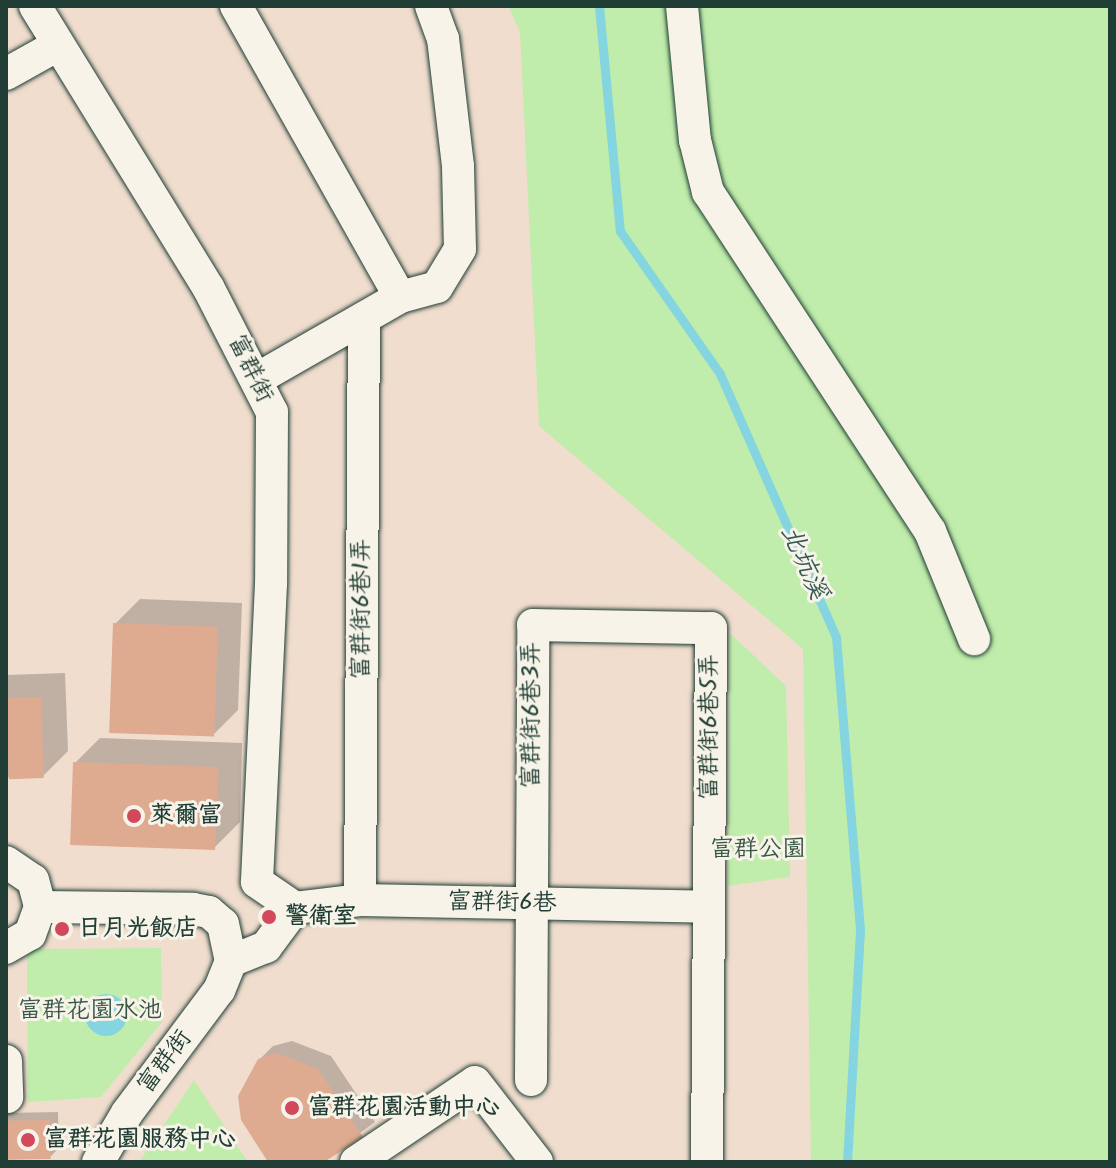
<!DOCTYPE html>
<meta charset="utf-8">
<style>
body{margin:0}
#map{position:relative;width:1116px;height:1168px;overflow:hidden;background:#f0ddce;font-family:Kalam,"LXGW WenKai TC",sans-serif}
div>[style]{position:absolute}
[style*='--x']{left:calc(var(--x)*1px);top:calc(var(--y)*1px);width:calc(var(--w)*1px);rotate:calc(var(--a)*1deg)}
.green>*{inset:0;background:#c0edab}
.water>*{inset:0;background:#84d5e0}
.round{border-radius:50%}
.shadow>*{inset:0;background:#0003}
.stream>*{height:9px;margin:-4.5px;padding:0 4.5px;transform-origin:4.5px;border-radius:4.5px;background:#84d5e0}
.building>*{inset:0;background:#deab91;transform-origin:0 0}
.roads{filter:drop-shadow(0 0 2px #1f3d34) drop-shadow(0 0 2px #1f3d34)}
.minor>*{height:32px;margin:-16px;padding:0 16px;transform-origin:16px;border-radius:16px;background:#f7f3e8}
.dots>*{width:22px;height:22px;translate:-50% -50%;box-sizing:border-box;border:4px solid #f7f3e8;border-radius:50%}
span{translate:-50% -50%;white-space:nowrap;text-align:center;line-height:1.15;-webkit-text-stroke:6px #f7f3e8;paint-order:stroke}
.street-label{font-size:24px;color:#1f3d34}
.poi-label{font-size:24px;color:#1f3d34;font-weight:700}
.left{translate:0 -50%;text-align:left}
.park-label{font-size:24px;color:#375746}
.water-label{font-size:26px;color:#335b56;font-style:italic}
.frame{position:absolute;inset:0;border:8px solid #1f3d34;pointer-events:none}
</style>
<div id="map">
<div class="green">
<i style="clip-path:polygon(508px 6px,1110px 6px,1110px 1162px,811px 1162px,803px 649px,539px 426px,520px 32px)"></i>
<i style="clip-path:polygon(730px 633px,786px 686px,790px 877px,728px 886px)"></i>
<i style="clip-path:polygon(161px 948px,162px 1022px,101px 1097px,28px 1102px,27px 949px)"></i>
<i style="clip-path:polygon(194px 1080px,248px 1162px,139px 1162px)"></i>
</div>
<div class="water">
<i class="round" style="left:85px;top:994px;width:42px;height:42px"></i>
</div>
<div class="shadow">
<i style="clip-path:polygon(140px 599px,242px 603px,238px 710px,213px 735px,115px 624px)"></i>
<i style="clip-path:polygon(65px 673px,68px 751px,43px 776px,6px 777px,6px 675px)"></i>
<i style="clip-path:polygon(100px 738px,242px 743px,240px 822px,215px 847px,75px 763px)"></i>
<i style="clip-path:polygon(275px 905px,268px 924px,263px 919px)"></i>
<i style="clip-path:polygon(292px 1041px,331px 1056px,375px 1122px,320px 1162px,270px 1162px,259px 1060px,273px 1046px)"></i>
<i style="clip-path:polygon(58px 1112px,59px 1148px,50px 1157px,6px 1158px,6px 1113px)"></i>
</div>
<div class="stream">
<i style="--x:599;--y:6;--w:226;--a:84.7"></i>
<i style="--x:620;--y:231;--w:174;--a:55"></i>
<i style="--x:720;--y:374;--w:287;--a:66.2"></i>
<i style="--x:836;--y:637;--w:294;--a:85.3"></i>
<i style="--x:860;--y:930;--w:232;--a:93.2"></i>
</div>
<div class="building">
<i style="left:113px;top:623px;width:105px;height:110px;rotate:2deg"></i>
<i style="left:41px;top:697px;width:81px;height:35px;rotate:88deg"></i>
<i style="left:73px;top:762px;width:145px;height:83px;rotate:2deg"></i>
<i style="clip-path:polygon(277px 1053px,318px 1069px,363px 1137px,324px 1162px,268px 1162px,241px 1120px,238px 1096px,258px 1059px)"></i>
<i style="left:50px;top:1120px;width:39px;height:44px;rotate:89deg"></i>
</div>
<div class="roads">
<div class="minor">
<i style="--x:35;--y:6;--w:332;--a:58.4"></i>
<i style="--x:209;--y:289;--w:138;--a:62.9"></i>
<i style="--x:272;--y:412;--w:172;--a:90.3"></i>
<i style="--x:271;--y:584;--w:298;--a:92.7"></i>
<i style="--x:257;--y:882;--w:46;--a:34.4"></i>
<i style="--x:236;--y:6;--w:334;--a:60.6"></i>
<i style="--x:682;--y:6;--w:135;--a:84.5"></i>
<i style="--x:695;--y:140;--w:54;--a:76"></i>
<i style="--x:708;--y:192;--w:405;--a:56.8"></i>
<i style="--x:930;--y:531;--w:117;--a:67.8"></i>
<i style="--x:6;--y:74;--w:57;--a:-29.2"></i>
<i style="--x:257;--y:379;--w:165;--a:-29.8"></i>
<i style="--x:400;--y:297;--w:38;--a:-15"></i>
<i style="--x:437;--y:287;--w:44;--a:-58.8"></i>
<i style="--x:460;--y:249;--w:83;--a:-91.4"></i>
<i style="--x:458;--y:166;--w:128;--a:-96.7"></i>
<i style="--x:443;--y:39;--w:35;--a:-110"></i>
<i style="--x:6;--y:862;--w:32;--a:34"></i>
<i style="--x:33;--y:880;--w:28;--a:75"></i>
<i style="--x:40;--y:907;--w:29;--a:110"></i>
<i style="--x:30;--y:934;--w:28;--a:150"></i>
<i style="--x:360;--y:900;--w:582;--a:-89.61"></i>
<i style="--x:40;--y:907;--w:153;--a:0.7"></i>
<i style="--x:193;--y:909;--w:16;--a:11"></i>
<i style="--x:209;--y:912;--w:18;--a:41"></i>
<i style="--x:223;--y:924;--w:38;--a:78"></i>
<i style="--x:231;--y:961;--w:31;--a:112"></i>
<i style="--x:219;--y:990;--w:154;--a:126.8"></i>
<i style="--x:127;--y:1113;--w:57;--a:120.6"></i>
<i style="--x:295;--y:908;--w:65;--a:-7"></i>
<i style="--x:360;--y:900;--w:349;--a:1.1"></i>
<i style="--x:231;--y:961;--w:38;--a:-22"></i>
<i style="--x:266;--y:947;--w:49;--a:-53.4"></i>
<i style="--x:6;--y:1061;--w:36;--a:88"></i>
<i style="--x:531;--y:1080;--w:455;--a:-89.7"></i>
<i style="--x:533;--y:625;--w:178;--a:1"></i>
<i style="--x:711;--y:628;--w:534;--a:90.43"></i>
<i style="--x:356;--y:1162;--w:143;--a:-33.9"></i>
<i style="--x:475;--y:1082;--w:101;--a:52.2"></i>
</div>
</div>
<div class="dots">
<i style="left:134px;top:816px;background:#d1495b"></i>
<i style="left:269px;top:917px;background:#d1495b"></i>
<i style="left:62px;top:929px;background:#d1495b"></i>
<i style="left:292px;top:1108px;background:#d1495b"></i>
<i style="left:28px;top:1140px;background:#d1495b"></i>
</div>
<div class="street-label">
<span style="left:250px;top:369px;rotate:64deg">富群街</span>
<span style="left:362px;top:609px;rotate:-90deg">富群街6巷1弄</span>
<span style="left:532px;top:715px;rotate:-90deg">富群街6巷3弄</span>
<span style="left:710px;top:727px;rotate:-90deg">富群街6巷5弄</span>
<span style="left:502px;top:903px;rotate:1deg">富群街6巷</span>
<span style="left:165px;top:1062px;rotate:-53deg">富群街</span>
</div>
<div class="poi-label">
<span class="left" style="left:150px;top:816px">萊爾富</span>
<span class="left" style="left:285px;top:917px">警衛室</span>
<span class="left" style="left:78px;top:929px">日月光飯店</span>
<span class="left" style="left:308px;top:1108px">富群花園活動中心</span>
<span class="left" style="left:44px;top:1140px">富群花園服務中心</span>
</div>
<div class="park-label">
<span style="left:758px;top:850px">富群公園</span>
<span style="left:90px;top:1011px">富群花園水池</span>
</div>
<div class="water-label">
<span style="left:803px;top:563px;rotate:66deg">北坑溪</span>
</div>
<div class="frame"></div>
</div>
